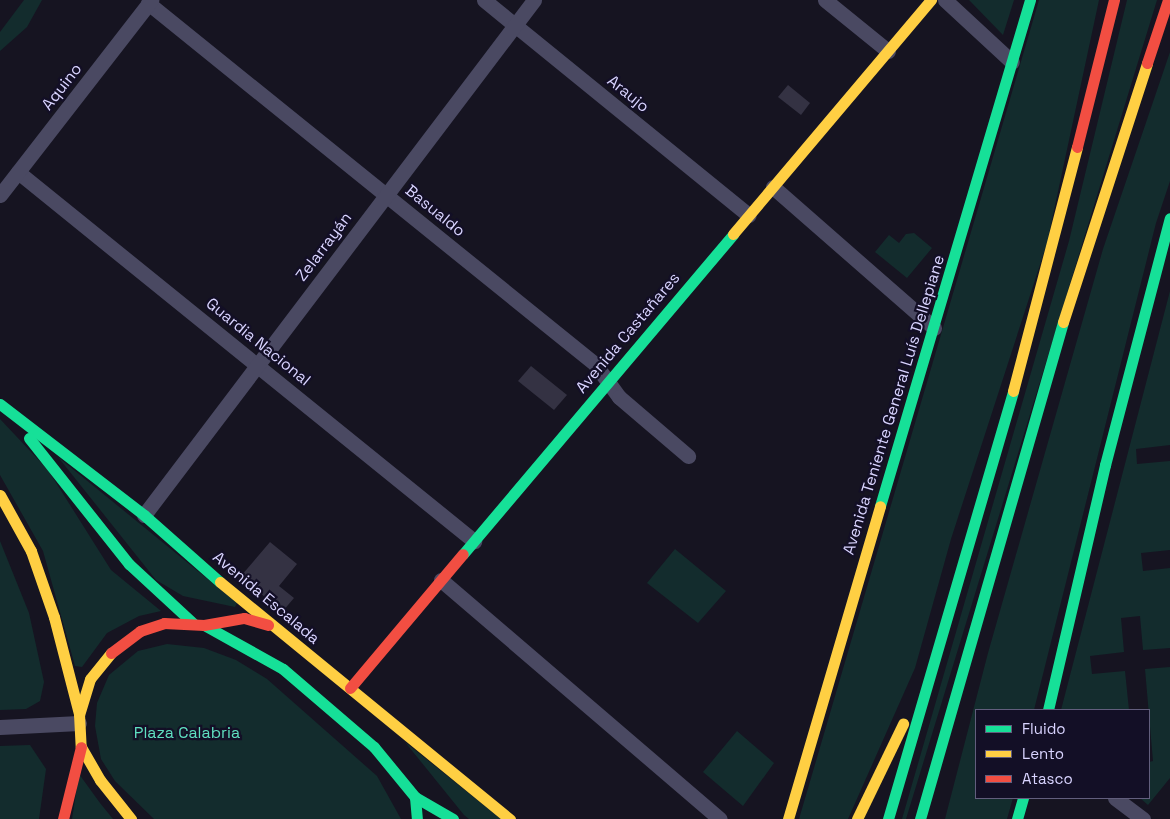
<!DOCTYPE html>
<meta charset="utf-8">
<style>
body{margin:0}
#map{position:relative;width:1170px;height:819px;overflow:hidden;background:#161421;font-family:"Space Grotesk",sans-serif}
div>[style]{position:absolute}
.green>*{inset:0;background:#132c2d}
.building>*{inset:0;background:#343243}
.street>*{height:15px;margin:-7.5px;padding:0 7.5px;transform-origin:7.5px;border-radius:7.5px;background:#4a4962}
.fast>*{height:11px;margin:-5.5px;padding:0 5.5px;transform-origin:5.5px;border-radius:5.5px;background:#16e098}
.slow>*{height:11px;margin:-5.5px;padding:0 5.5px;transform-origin:5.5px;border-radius:5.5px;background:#ffcf43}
.jam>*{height:11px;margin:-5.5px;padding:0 5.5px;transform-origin:5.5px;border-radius:5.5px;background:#f24e42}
span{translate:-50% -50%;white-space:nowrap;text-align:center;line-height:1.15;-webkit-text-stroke:4.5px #130f26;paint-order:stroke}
.street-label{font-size:16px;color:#d9d4ff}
.park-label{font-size:16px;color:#5fe0c0}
.legend{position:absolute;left:975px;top:709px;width:175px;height:90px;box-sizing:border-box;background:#130f26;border:1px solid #625e7d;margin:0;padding:6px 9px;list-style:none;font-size:15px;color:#d9d4ff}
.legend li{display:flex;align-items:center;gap:10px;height:25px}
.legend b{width:25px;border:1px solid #625e7d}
</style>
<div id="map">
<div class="green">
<i style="clip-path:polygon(24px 0,42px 0,27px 27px,0 51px,0 32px)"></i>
<i style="clip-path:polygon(969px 0,1014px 0,1003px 35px)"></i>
<i style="clip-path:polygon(1039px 0,1099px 0,1047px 243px,951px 539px,915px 668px,848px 819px,799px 819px)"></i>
<i style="clip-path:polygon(1127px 0,1157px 0,906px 819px,902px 819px,1069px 241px)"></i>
<i style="clip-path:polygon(1170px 52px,1170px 181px,1156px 223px,1034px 710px,976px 710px,976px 798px,1013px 798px,1007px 819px,945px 819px,988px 653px,1103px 249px)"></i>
<i style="clip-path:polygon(914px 233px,932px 248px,907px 278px,875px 252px,889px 235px,899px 243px,906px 234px)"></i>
<i style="clip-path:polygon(1170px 291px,1170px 445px,1136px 449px,1137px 464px,1170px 461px,1170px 550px,1141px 553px,1143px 571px,1170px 568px,1170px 648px,1143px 650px,1140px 616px,1121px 618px,1124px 652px,1090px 656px,1092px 674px,1125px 671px,1129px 710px,1061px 710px)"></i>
<i style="clip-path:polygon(0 419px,48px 470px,111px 570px,161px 611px,139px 616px,107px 633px,82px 667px,75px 666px,43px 551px,0 475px)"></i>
<i style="clip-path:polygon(58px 457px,237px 603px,235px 607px,183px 596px,156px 580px)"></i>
<i style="clip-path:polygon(0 541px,29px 613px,44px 682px,40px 701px,26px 709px,0 710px)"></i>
<i style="clip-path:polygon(675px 549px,726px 591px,698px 623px,647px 583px)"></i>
<i style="clip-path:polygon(167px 644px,204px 648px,236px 660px,267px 679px,377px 776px,401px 819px,154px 819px,115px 781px,101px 759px,95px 726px,97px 703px,109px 675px,138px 651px)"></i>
<i style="clip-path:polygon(1170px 667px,1170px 778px,1148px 805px,1140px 798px,1149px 798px,1149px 762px,1153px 761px,1145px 669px)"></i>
<i style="clip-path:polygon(737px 731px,774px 763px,743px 806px,703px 772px)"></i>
<i style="clip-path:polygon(405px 742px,501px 819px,469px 819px,464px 815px)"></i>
<i style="clip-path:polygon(30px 745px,46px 769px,39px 819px,0 819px,0 746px)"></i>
<i style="clip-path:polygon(79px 774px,100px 803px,113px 819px,72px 819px)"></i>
</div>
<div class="building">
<i style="clip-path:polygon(788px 85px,810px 103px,801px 115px,778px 97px)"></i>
<i style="clip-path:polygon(531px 366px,567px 395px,554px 410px,518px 381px)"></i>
<i style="clip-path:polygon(270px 542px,297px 564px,279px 586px,294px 598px,282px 612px,241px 576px)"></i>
</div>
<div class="street">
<i style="left:484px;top:0;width:341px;rotate:39.1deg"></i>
<i style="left:825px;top:0;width:81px;rotate:39deg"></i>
<i style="left:945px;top:0;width:91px;rotate:42.8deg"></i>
<i style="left:148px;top:3px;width:575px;rotate:38.92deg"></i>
<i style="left:595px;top:364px;width:41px;rotate:54deg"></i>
<i style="left:619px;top:397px;width:91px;rotate:40.5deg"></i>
<i style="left:18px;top:172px;width:587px;rotate:38.98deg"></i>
<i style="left:773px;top:187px;width:214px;rotate:41.2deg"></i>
<i style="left:0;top:195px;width:247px;rotate:-52.2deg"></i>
<i style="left:144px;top:515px;width:646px;rotate:-52.86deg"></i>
<i style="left:441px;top:580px;width:367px;rotate:40.6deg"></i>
<i style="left:0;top:727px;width:79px;rotate:-2.9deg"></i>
<i style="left:1115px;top:798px;width:35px;rotate:37deg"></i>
</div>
<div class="fast">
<i style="left:0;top:404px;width:182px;rotate:37.6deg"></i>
<i style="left:144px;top:515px;width:101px;rotate:41.4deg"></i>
<i style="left:29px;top:438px;width:161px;rotate:51.6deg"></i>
<i style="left:129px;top:564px;width:88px;rotate:42.7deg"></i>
<i style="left:880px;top:506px;width:528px;rotate:-73.49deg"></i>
<i style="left:463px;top:554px;width:419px;rotate:-49.8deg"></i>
<i style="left:204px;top:625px;width:90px;rotate:29.1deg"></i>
<i style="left:283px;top:669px;width:120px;rotate:40.6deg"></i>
<i style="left:374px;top:747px;width:65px;rotate:50.6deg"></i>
<i style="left:415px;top:797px;width:22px;rotate:85deg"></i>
<i style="left:1048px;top:710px;width:252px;rotate:-76.9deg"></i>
<i style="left:1105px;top:465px;width:255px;rotate:-75.3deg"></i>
<i style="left:415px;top:797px;width:44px;rotate:30.1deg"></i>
<i style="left:888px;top:819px;width:446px;rotate:-73.7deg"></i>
<i style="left:920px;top:819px;width:517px;rotate:-73.95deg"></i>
<i style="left:1017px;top:819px;width:22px;rotate:-74deg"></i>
</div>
<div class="slow">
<i style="left:733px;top:234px;width:307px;rotate:-49.8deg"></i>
<i style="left:1063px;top:322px;width:272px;rotate:-72deg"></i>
<i style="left:1013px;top:391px;width:252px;rotate:-75.3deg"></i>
<i style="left:0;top:495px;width:64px;rotate:61deg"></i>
<i style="left:31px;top:551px;width:70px;rotate:70.8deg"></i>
<i style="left:54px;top:617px;width:100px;rotate:75.5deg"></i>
<i style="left:220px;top:582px;width:375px;rotate:39.3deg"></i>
<i style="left:111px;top:653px;width:33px;rotate:129deg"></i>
<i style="left:90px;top:679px;width:37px;rotate:107deg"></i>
<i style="left:79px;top:714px;width:33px;rotate:87deg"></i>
<i style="left:81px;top:747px;width:38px;rotate:60deg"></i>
<i style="left:100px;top:780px;width:50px;rotate:51.5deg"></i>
<i style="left:788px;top:819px;width:326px;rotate:-73.6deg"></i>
<i style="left:857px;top:819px;width:106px;rotate:-64.2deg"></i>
</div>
<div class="jam">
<i style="left:1147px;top:63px;width:66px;rotate:-71.6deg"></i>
<i style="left:1077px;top:147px;width:152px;rotate:-75.9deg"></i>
<i style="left:111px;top:653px;width:36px;rotate:-37deg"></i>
<i style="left:140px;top:631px;width:25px;rotate:-18deg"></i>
<i style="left:164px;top:623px;width:40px;rotate:2.9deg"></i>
<i style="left:204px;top:625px;width:41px;rotate:-9.9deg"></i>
<i style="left:244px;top:618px;width:25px;rotate:16deg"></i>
<i style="left:350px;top:688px;width:175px;rotate:-49.9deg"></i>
<i style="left:63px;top:819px;width:74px;rotate:-76deg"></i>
</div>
<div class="street-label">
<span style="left:62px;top:87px;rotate:-52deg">Aquino</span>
<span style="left:628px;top:94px;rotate:39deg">Araujo</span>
<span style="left:435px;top:211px;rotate:39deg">Basualdo</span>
<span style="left:324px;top:247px;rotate:-53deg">Zelarrayán</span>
<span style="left:628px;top:333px;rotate:-50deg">Avenida Castañares</span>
<span style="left:258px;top:342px;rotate:39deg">Guardia Nacional</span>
<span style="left:894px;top:405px;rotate:-73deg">Avenida Teniente General Luís Dellepiane</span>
<span style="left:266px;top:598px;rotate:40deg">Avenida Escalada</span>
</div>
<div class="park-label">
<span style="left:187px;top:733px">Plaza Calabria</span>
</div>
<ul class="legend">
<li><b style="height:6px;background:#16e098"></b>Fluido</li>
<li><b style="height:6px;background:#ffcf43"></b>Lento</li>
<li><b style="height:6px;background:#f24e42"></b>Atasco</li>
</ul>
</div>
